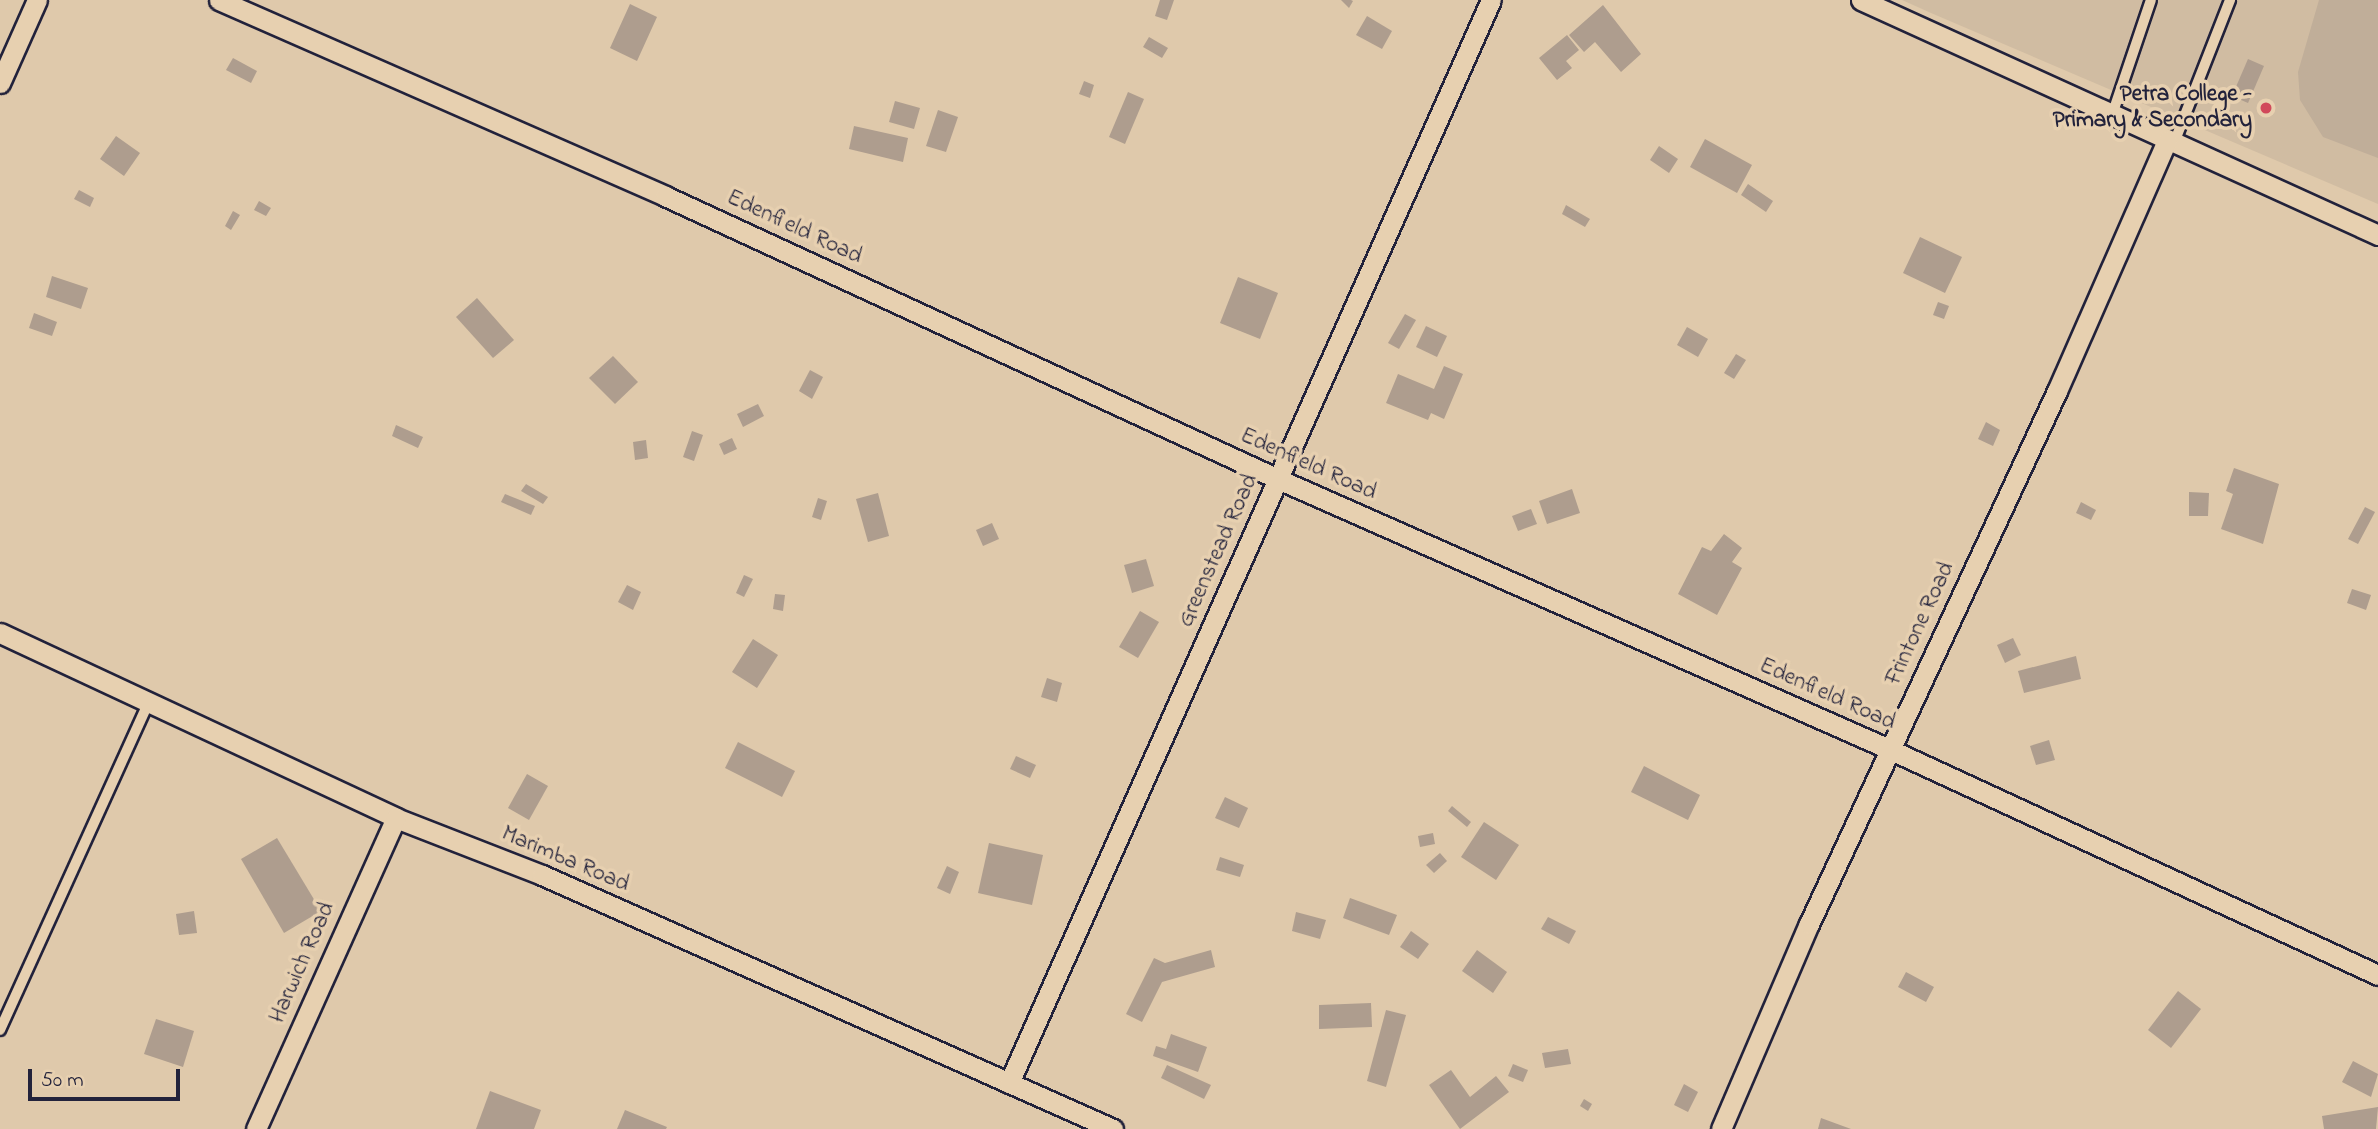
<!DOCTYPE html>
<style>
body{margin:0}
#map{position:relative;width:2378px;height:1129px;overflow:hidden;background:#dfc9ab;font-family:"Indie Flower",sans-serif}
div>[style]{position:absolute}
.built>*{inset:0;background:#d0bca2}
.green>*{inset:0;background:#c0ae99}
.building>*{inset:0;background:#ae9d8e}
.roads{filter:drop-shadow(2px 0 #22223b) drop-shadow(-2px 0 #22223b) drop-shadow(0 2px #22223b) drop-shadow(0 -2px #22223b)}
.service>*{height:10px;margin:-5px;padding:0 5px;transform-origin:5px;border-radius:5px;background:#e7d0b0}
.minor>*{height:19px;margin:-9.5px;padding:0 9.5px;transform-origin:9.5px;border-radius:9.5px;background:#e7d0b0}
.dots>*{width:19px;height:19px;translate:-50% -50%;box-sizing:border-box;border:4px solid #e7d0b0;border-radius:50%}
span{translate:-50% -50%;white-space:nowrap;text-align:center;line-height:1.15;-webkit-text-stroke:7px #e7d0b0;paint-order:stroke}
.poi-label{font-size:23px;color:#22223b;font-weight:700}
.right{translate:-100% -50%;text-align:right}
.street-label{font-size:23px;color:#22223b}
.scale{position:absolute;left:28px;top:1069px;width:152px;height:32px;box-sizing:border-box;border:4px solid #22223b;border-top:0;padding-left:9px;font-size:21px;line-height:24px;white-space:nowrap;color:#22223b;-webkit-text-stroke:5px #e7d0b0;paint-order:stroke}
</style>
<div id="map">
<div class="built">
<i style="clip-path:polygon(1902px 0,2378px 0,2378px 204px,1931px 13px)"></i>
</div>
<div class="green">
<i style="clip-path:polygon(2319px 0,2378px 0,2378px 158px,2323px 137px,2300px 100px,2298px 72px)"></i>
</div>
<div class="building">
<i style="clip-path:polygon(1160px 0,1174px 0,1167px 20px,1155px 16px)"></i>
<i style="clip-path:polygon(1341px 0,1351px 0,1353px 1px,1349px 8px)"></i>
<i style="clip-path:polygon(630px 4px,657px 17px,637px 61px,610px 48px)"></i>
<i style="clip-path:polygon(1603px 5px,1641px 54px,1621px 72px,1595px 42px,1584px 52px,1569px 35px)"></i>
<i style="clip-path:polygon(1367px 16px,1392px 31px,1382px 49px,1356px 35px)"></i>
<i style="clip-path:polygon(1567px 35px,1579px 50px,1566px 61px,1572px 68px,1557px 80px,1539px 58px)"></i>
<i style="clip-path:polygon(1149px 37px,1168px 48px,1162px 58px,1143px 47px)"></i>
<i style="clip-path:polygon(233px 58px,257px 71px,251px 83px,226px 70px)"></i>
<i style="clip-path:polygon(2248px 59px,2264px 66px,2248px 103px,2232px 96px)"></i>
<i style="clip-path:polygon(1084px 81px,1094px 85px,1090px 98px,1079px 94px)"></i>
<i style="clip-path:polygon(1128px 92px,1144px 99px,1125px 144px,1109px 137px)"></i>
<i style="clip-path:polygon(895px 101px,920px 108px,914px 129px,889px 122px)"></i>
<i style="clip-path:polygon(938px 110px,958px 117px,946px 152px,926px 146px)"></i>
<i style="clip-path:polygon(854px 126px,908px 138px,903px 162px,849px 149px)"></i>
<i style="clip-path:polygon(116px 136px,140px 153px,124px 176px,100px 159px)"></i>
<i style="clip-path:polygon(1705px 139px,1752px 165px,1737px 193px,1690px 167px)"></i>
<i style="clip-path:polygon(1659px 146px,1678px 159px,1669px 173px,1650px 160px)"></i>
<i style="clip-path:polygon(1748px 184px,1773px 201px,1766px 212px,1741px 195px)"></i>
<i style="clip-path:polygon(79px 190px,94px 198px,90px 207px,74px 199px)"></i>
<i style="clip-path:polygon(259px 201px,271px 208px,266px 216px,254px 210px)"></i>
<i style="clip-path:polygon(1566px 205px,1590px 219px,1585px 227px,1562px 214px)"></i>
<i style="clip-path:polygon(233px 211px,240px 215px,231px 230px,225px 226px)"></i>
<i style="clip-path:polygon(1920px 237px,1962px 257px,1945px 293px,1903px 273px)"></i>
<i style="clip-path:polygon(52px 276px,88px 288px,81px 309px,46px 297px)"></i>
<i style="clip-path:polygon(1238px 277px,1278px 293px,1260px 339px,1220px 323px)"></i>
<i style="clip-path:polygon(477px 298px,514px 340px,493px 358px,456px 317px)"></i>
<i style="clip-path:polygon(1938px 302px,1949px 306px,1944px 319px,1933px 315px)"></i>
<i style="clip-path:polygon(34px 313px,57px 322px,52px 336px,29px 328px)"></i>
<i style="clip-path:polygon(1405px 314px,1416px 320px,1399px 349px,1388px 343px)"></i>
<i style="clip-path:polygon(1426px 326px,1447px 336px,1437px 357px,1416px 347px)"></i>
<i style="clip-path:polygon(1687px 327px,1708px 339px,1698px 357px,1677px 345px)"></i>
<i style="clip-path:polygon(1736px 354px,1746px 360px,1734px 379px,1724px 373px)"></i>
<i style="clip-path:polygon(613px 356px,638px 382px,615px 404px,589px 378px)"></i>
<i style="clip-path:polygon(1444px 366px,1463px 374px,1444px 419px,1431px 413px,1428px 420px,1386px 403px,1398px 374px,1434px 389px)"></i>
<i style="clip-path:polygon(810px 370px,823px 377px,812px 399px,799px 391px)"></i>
<i style="clip-path:polygon(758px 404px,764px 416px,743px 427px,737px 414px)"></i>
<i style="clip-path:polygon(1986px 422px,2000px 430px,1993px 446px,1978px 439px)"></i>
<i style="clip-path:polygon(396px 425px,423px 437px,418px 448px,392px 436px)"></i>
<i style="clip-path:polygon(692px 431px,703px 435px,694px 461px,683px 457px)"></i>
<i style="clip-path:polygon(732px 438px,737px 449px,724px 455px,719px 444px)"></i>
<i style="clip-path:polygon(646px 440px,648px 458px,635px 460px,633px 442px)"></i>
<i style="clip-path:polygon(2234px 468px,2279px 484px,2263px 544px,2221px 529px,2233px 494px,2226px 491px)"></i>
<i style="clip-path:polygon(526px 484px,548px 497px,543px 504px,521px 491px)"></i>
<i style="clip-path:polygon(1572px 489px,1580px 513px,1547px 524px,1539px 501px)"></i>
<i style="clip-path:polygon(2189px 492px,2209px 493px,2208px 516px,2189px 516px)"></i>
<i style="clip-path:polygon(878px 493px,889px 536px,868px 542px,856px 499px)"></i>
<i style="clip-path:polygon(505px 494px,535px 506px,531px 515px,501px 502px)"></i>
<i style="clip-path:polygon(818px 498px,827px 501px,821px 520px,812px 517px)"></i>
<i style="clip-path:polygon(2081px 502px,2096px 510px,2091px 520px,2076px 513px)"></i>
<i style="clip-path:polygon(2365px 507px,2375px 512px,2358px 544px,2348px 539px)"></i>
<i style="clip-path:polygon(1531px 509px,1537px 524px,1518px 531px,1512px 516px)"></i>
<i style="clip-path:polygon(992px 523px,999px 539px,983px 546px,976px 530px)"></i>
<i style="clip-path:polygon(1724px 534px,1742px 548px,1732px 562px,1742px 568px,1717px 615px,1678px 594px,1702px 547px,1711px 551px)"></i>
<i style="clip-path:polygon(1146px 559px,1154px 586px,1132px 593px,1124px 565px)"></i>
<i style="clip-path:polygon(744px 575px,753px 579px,744px 597px,736px 593px)"></i>
<i style="clip-path:polygon(627px 585px,641px 592px,633px 610px,618px 602px)"></i>
<i style="clip-path:polygon(2352px 589px,2371px 595px,2366px 610px,2347px 603px)"></i>
<i style="clip-path:polygon(775px 594px,785px 595px,783px 611px,773px 609px)"></i>
<i style="clip-path:polygon(1140px 611px,1159px 622px,1138px 658px,1119px 647px)"></i>
<i style="clip-path:polygon(2013px 638px,2021px 655px,2005px 663px,1997px 645px)"></i>
<i style="clip-path:polygon(753px 639px,778px 655px,757px 688px,732px 672px)"></i>
<i style="clip-path:polygon(2076px 656px,2081px 679px,2024px 693px,2018px 671px)"></i>
<i style="clip-path:polygon(1047px 678px,1062px 683px,1057px 702px,1041px 697px)"></i>
<i style="clip-path:polygon(2049px 740px,2055px 760px,2036px 765px,2030px 746px)"></i>
<i style="clip-path:polygon(738px 742px,795px 771px,782px 797px,725px 768px)"></i>
<i style="clip-path:polygon(1016px 756px,1036px 765px,1030px 778px,1010px 769px)"></i>
<i style="clip-path:polygon(1644px 766px,1700px 795px,1688px 820px,1631px 792px)"></i>
<i style="clip-path:polygon(527px 774px,548px 786px,529px 820px,508px 808px)"></i>
<i style="clip-path:polygon(1225px 797px,1248px 808px,1239px 828px,1215px 818px)"></i>
<i style="clip-path:polygon(1452px 806px,1471px 822px,1467px 827px,1448px 811px)"></i>
<i style="clip-path:polygon(1484px 822px,1519px 845px,1496px 880px,1461px 857px)"></i>
<i style="clip-path:polygon(1433px 833px,1435px 844px,1420px 847px,1418px 836px)"></i>
<i style="clip-path:polygon(277px 838px,321px 911px,284px 933px,241px 859px)"></i>
<i style="clip-path:polygon(989px 843px,1043px 855px,1032px 905px,978px 893px)"></i>
<i style="clip-path:polygon(1440px 853px,1447px 861px,1434px 873px,1426px 865px)"></i>
<i style="clip-path:polygon(1220px 857px,1244px 865px,1240px 877px,1216px 870px)"></i>
<i style="clip-path:polygon(947px 866px,959px 872px,950px 894px,937px 888px)"></i>
<i style="clip-path:polygon(1350px 898px,1397px 915px,1389px 935px,1343px 918px)"></i>
<i style="clip-path:polygon(194px 911px,197px 933px,179px 935px,176px 914px)"></i>
<i style="clip-path:polygon(1296px 912px,1326px 920px,1320px 939px,1292px 931px)"></i>
<i style="clip-path:polygon(1548px 917px,1576px 931px,1569px 944px,1541px 929px)"></i>
<i style="clip-path:polygon(1411px 931px,1429px 944px,1418px 959px,1400px 947px)"></i>
<i style="clip-path:polygon(1211px 950px,1215px 967px,1162px 982px,1142px 1022px,1126px 1014px,1154px 958px,1165px 963px)"></i>
<i style="clip-path:polygon(1477px 950px,1507px 972px,1493px 993px,1462px 971px)"></i>
<i style="clip-path:polygon(1906px 972px,1934px 987px,1926px 1002px,1898px 987px)"></i>
<i style="clip-path:polygon(2178px 991px,2201px 1009px,2171px 1048px,2148px 1030px)"></i>
<i style="clip-path:polygon(1371px 1003px,1372px 1027px,1319px 1029px,1319px 1005px)"></i>
<i style="clip-path:polygon(1386px 1010px,1406px 1015px,1386px 1087px,1367px 1081px)"></i>
<i style="clip-path:polygon(156px 1019px,194px 1031px,183px 1067px,144px 1054px)"></i>
<i style="clip-path:polygon(1171px 1034px,1207px 1047px,1198px 1072px,1153px 1056px,1156px 1046px,1166px 1049px)"></i>
<i style="clip-path:polygon(1568px 1049px,1571px 1064px,1545px 1068px,1542px 1053px)"></i>
<i style="clip-path:polygon(2353px 1061px,2378px 1074px,2371px 1097px,2342px 1082px)"></i>
<i style="clip-path:polygon(1513px 1064px,1528px 1070px,1523px 1082px,1508px 1076px)"></i>
<i style="clip-path:polygon(1167px 1065px,1211px 1085px,1204px 1099px,1161px 1078px)"></i>
<i style="clip-path:polygon(1451px 1070px,1470px 1097px,1496px 1076px,1509px 1092px,1460px 1129px,1429px 1085px)"></i>
<i style="clip-path:polygon(1684px 1084px,1698px 1092px,1688px 1112px,1674px 1105px)"></i>
<i style="clip-path:polygon(490px 1091px,541px 1110px,534px 1129px,476px 1129px)"></i>
<i style="clip-path:polygon(1584px 1099px,1592px 1104px,1588px 1111px,1580px 1106px)"></i>
<i style="clip-path:polygon(2378px 1107px,2376px 1129px,2324px 1129px,2322px 1116px)"></i>
<i style="clip-path:polygon(625px 1110px,667px 1127px,666px 1129px,617px 1129px)"></i>
<i style="clip-path:polygon(1821px 1118px,1851px 1129px,1818px 1129px)"></i>
</div>
<div class="roads">
<div class="service">
<i style="left:2112px;top:115px;width:121px;rotate:-71.3deg"></i>
<i style="left:2174px;top:143px;width:154px;rotate:-68.6deg"></i>
<i style="left:0;top:1030px;width:361px;rotate:-65.6deg"></i>
</div>
<div class="minor">
<i style="left:219px;top:0;width:487px;rotate:23.7deg"></i>
<i style="left:665px;top:196px;width:675px;rotate:24.78deg"></i>
<i style="left:1278px;top:479px;width:668px;rotate:23.84deg"></i>
<i style="left:1889px;top:749px;width:539px;rotate:24.8deg"></i>
<i style="left:1861px;top:0;width:568px;rotate:24.44deg"></i>
<i style="left:0;top:83px;width:91px;rotate:-66deg"></i>
<i style="left:0;top:633px;width:437px;rotate:25deg"></i>
<i style="left:396px;top:818px;width:157px;rotate:21.3deg"></i>
<i style="left:542px;top:875px;width:625px;rotate:23.98deg"></i>
<i style="left:1009px;top:1083px;width:1185px;rotate:-66.01deg"></i>
<i style="left:256px;top:1129px;width:341px;rotate:-65.8deg"></i>
<i style="left:1721px;top:1129px;width:223px;rotate:-66.8deg"></i>
<i style="left:1809px;top:924px;width:588px;rotate:-65.05deg"></i>
<i style="left:2057px;top:391px;width:274px;rotate:-66.3deg"></i>
</div>
</div>
<div class="dots">
<i style="left:2266px;top:108px;background:#d1495b"></i>
</div>
<div class="poi-label">
<span class="right" style="left:2252px;top:108px">Petra College -<br>Primary &amp; Secondary</span>
</div>
<div class="street-label">
<span style="left:794px;top:228px;rotate:25deg">Edenfield Road</span>
<span style="left:1308px;top:465px;rotate:24deg">Edenfield Road</span>
<span style="left:1219px;top:551px;rotate:-66deg">Greenstead Road</span>
<span style="left:1921px;top:624px;rotate:-65deg">Frintone Road</span>
<span style="left:1827px;top:695px;rotate:24deg">Edenfield Road</span>
<span style="left:565px;top:860px;rotate:23deg">Marimba Road</span>
<span style="left:303px;top:963px;rotate:-66deg">Harwich Road</span>
</div>
<div class="scale">50 m</div>
</div>
